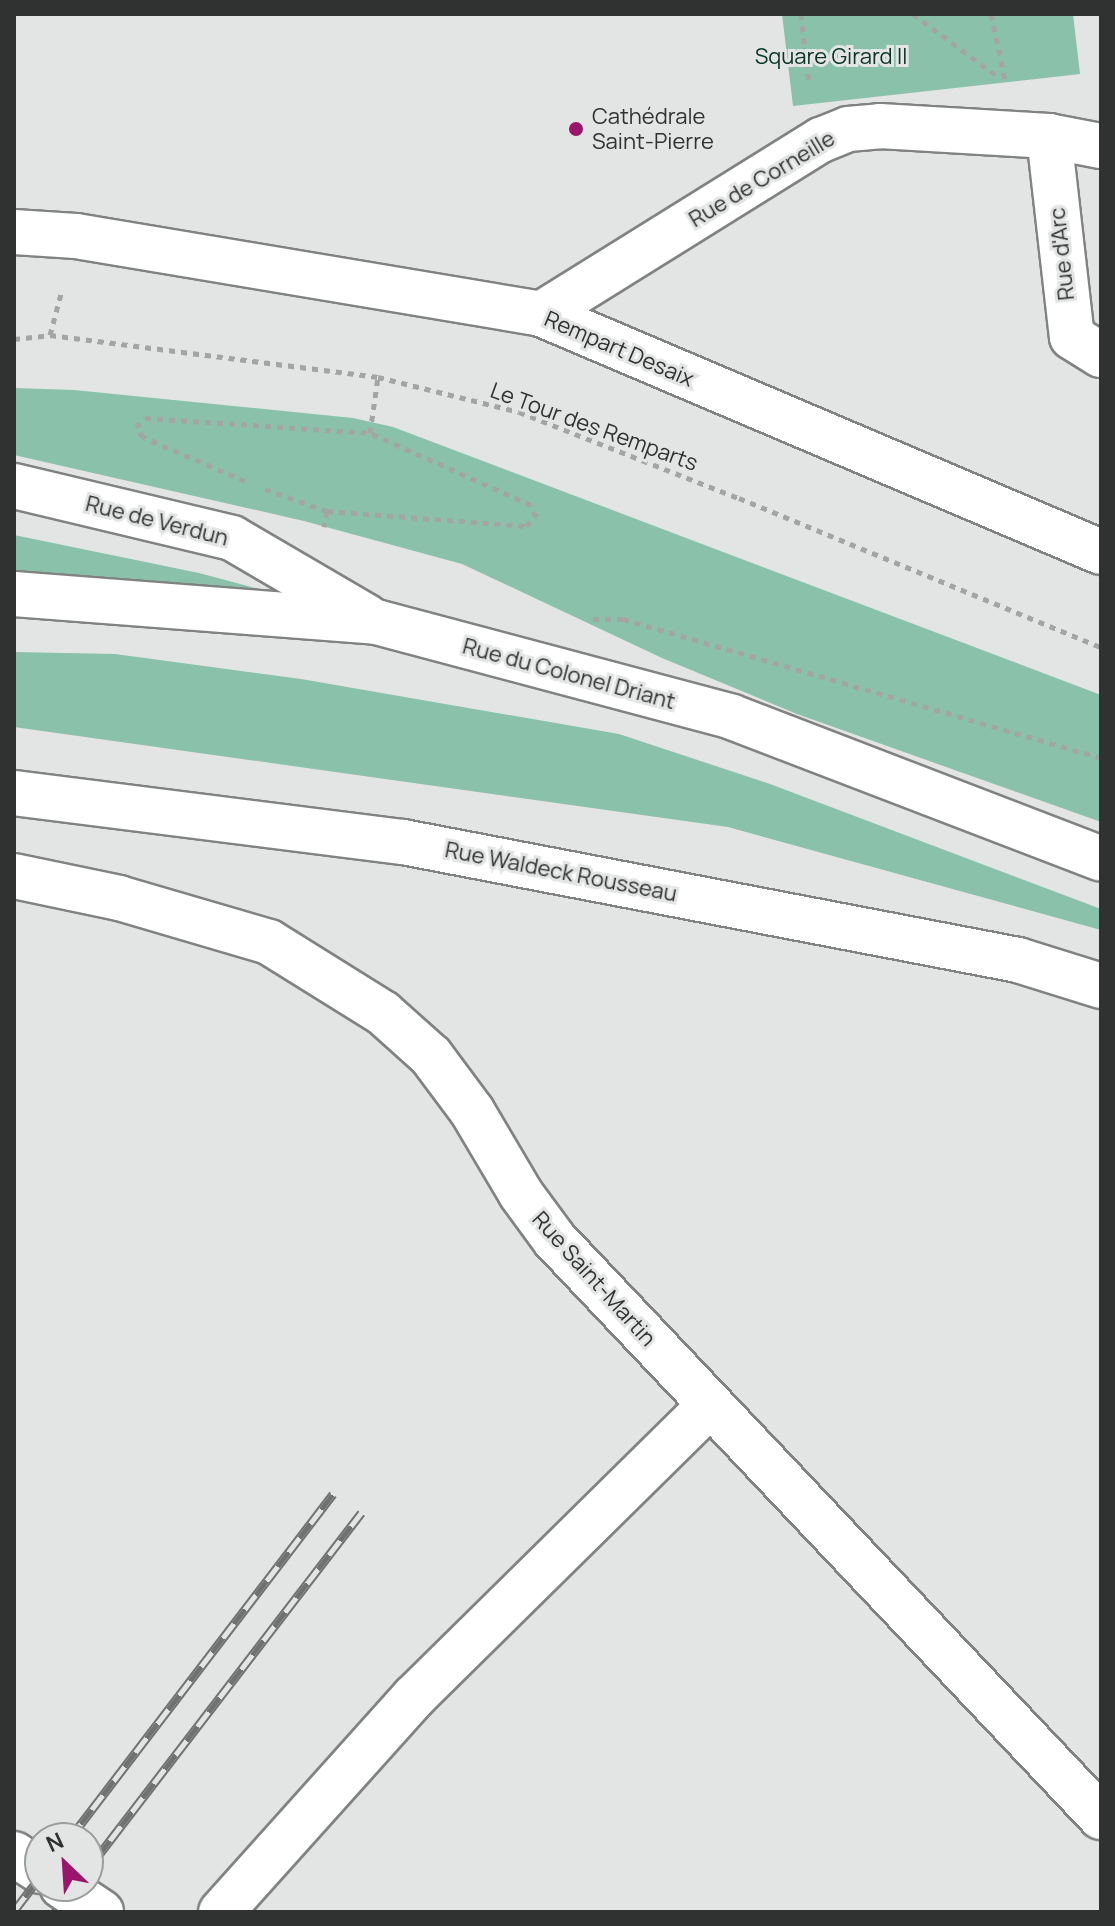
<!DOCTYPE html>
<meta charset="utf-8">
<style>
body{margin:0}
#map{position:relative;width:1115px;height:1926px;overflow:hidden;background:#e2e5e4;font-family:Manrope,sans-serif}
div>[style]{position:absolute}
.green>*{inset:0;background:#8ac1aa}
.path>*{height:5px;margin-top:-2.5px;transform-origin:0;background:repeating-linear-gradient(90deg,#a3a5a4 0 6px,transparent 0 12px)}
.roads{filter:drop-shadow(2px 0 #808382) drop-shadow(-2px 0 #808382) drop-shadow(0 2px #808382) drop-shadow(0 -2px #808382)}
.street>*{height:44px;margin:-22px;padding:0 22px;transform-origin:22px;border-radius:22px;background:#fff}
.secondary>*{height:44px;margin:-22px;padding:0 22px;transform-origin:22px;border-radius:22px;background:#fff}
.rail>*{height:9px;margin-top:-4.5px;transform-origin:0;background:repeating-linear-gradient(90deg,#e2e5e4 0 18px,#707271 0 36px);box-sizing:border-box;border-block:2px solid #707271}
.bridges{filter:drop-shadow(2px 0 #808382) drop-shadow(-2px 0 #808382) drop-shadow(0 2px #808382) drop-shadow(0 -2px #808382)}
.secondary-bridge>*{height:44px;margin:-22px;padding:0 22px;transform-origin:22px;border-radius:22px;background:#fff}
.dots>*{width:22px;height:22px;translate:-50% -50%;box-sizing:border-box;border:4px solid #e2e5e4;border-radius:50%}
span{translate:-50% -50%;white-space:nowrap;text-align:center;line-height:1.15;-webkit-text-stroke:6px #e2e5e4;paint-order:stroke}
.park-label{font-size:22px;color:#0b3426}
.poi-label{font-size:22px;color:#303231}
.left{translate:0 -50%;text-align:left}
.street-label{font-size:22px;color:#303231}
.frame{position:absolute;inset:0;border:16px solid #303231;pointer-events:none}
.north{position:absolute;left:24px;top:1822px;width:80px;height:80px;box-sizing:border-box;background:#e2e5e4;border:2px solid #9b9d9c;border-radius:50%;rotate:335deg;font-size:22px;font-weight:700;line-height:32px;text-align:center;color:#303231}
.north::after{content:'';display:block;margin:auto;width:28px;height:36px;background:#99166c;clip-path:polygon(50% 0,100% 100%,50% 72%,0 100%)}
</style>
<div id="map">
<div class="green">
<i style="clip-path:polygon(782px 14px,1073px 14px,1080px 74px,793px 106px)"></i>
<i style="clip-path:polygon(14px 388px,74px 390px,353px 418px,393px 427px,1101px 695px,1101px 822px,797px 714px,662px 658px,462px 564px,304px 521px,14px 455px)"></i>
<i style="clip-path:polygon(14px 535px,199px 573px,288px 597px,192px 584px,14px 576px)"></i>
<i style="clip-path:polygon(14px 652px,115px 654px,301px 679px,619px 734px,770px 784px,1101px 909px,1101px 930px,728px 827px,14px 727px)"></i>
</div>
<div class="path">
<i style="left:801px;top:14px;width:71px;rotate:83.6deg"></i>
<i style="left:913px;top:14px;width:106px;rotate:36.5deg"></i>
<i style="left:991px;top:14px;width:67px;rotate:78deg"></i>
<i style="left:50px;top:335px;width:331px;rotate:7.3deg"></i>
<i style="left:378px;top:377px;width:145px;rotate:13.9deg"></i>
<i style="left:519px;top:412px;width:236px;rotate:21.4deg"></i>
<i style="left:739px;top:498px;width:391px;rotate:22.4deg"></i>
<i style="left:14px;top:339px;width:36px;rotate:-6deg"></i>
<i style="left:50px;top:335px;width:47px;rotate:-75.1deg"></i>
<i style="left:245px;top:481px;width:111px;rotate:-156.7deg"></i>
<i style="left:143px;top:437px;width:12px;rotate:-125deg"></i>
<i style="left:136px;top:427px;width:13px;rotate:-45deg"></i>
<i style="left:145px;top:418px;width:225px;rotate:3.8deg"></i>
<i style="left:370px;top:433px;width:57px;rotate:-81.9deg"></i>
<i style="left:265px;top:489px;width:66px;rotate:19.5deg"></i>
<i style="left:327px;top:511px;width:16px;rotate:101deg"></i>
<i style="left:327px;top:511px;width:200px;rotate:4.3deg"></i>
<i style="left:526px;top:526px;width:13px;rotate:-42deg"></i>
<i style="left:536px;top:517px;width:13px;rotate:-113deg"></i>
<i style="left:531px;top:505px;width:176px;rotate:-155.9deg"></i>
<i style="left:593px;top:619px;width:30px"></i>
<i style="left:623px;top:619px;width:498px;rotate:16.2deg"></i>
</div>
<div class="roads">
<div class="street">
<i style="left:1049px;top:136px;width:202px;rotate:83.5deg"></i>
<i style="left:1072px;top:337px;width:34px;rotate:32deg"></i>
<i style="left:541px;top:314px;width:330px;rotate:-31.9deg"></i>
<i style="left:821px;top:140px;width:29px;rotate:-22deg"></i>
<i style="left:848px;top:129px;width:32px;rotate:-5deg"></i>
<i style="left:880px;top:126px;width:169px;rotate:3.4deg"></i>
<i style="left:1049px;top:136px;width:53px;rotate:10.9deg"></i>
<i style="left:14px;top:486px;width:224px;rotate:13.4deg"></i>
<i style="left:232px;top:538px;width:156px;rotate:30.3deg"></i>
<i style="left:14px;top:594px;width:363px;rotate:4.4deg"></i>
<i style="left:376px;top:622px;width:368px;rotate:14.9deg"></i>
<i style="left:732px;top:717px;width:395px;rotate:21deg"></i>
<i style="left:14px;top:793px;width:392px;rotate:7.2deg"></i>
<i style="left:403px;top:842px;width:626px;rotate:10.86deg"></i>
<i style="left:1018px;top:960px;width:87px;rotate:17.4deg"></i>
<i style="left:14px;top:876px;width:107px;rotate:11.8deg"></i>
<i style="left:119px;top:898px;width:156px;rotate:16.3deg"></i>
<i style="left:269px;top:942px;width:134px;rotate:31.9deg"></i>
<i style="left:383px;top:1013px;width:64px;rotate:41.9deg"></i>
<i style="left:431px;top:1056px;width:69px;rotate:53.3deg"></i>
<i style="left:472px;top:1111px;width:96px;rotate:59.4deg"></i>
<i style="left:521px;top:1194px;width:56px;rotate:53.7deg"></i>
<i style="left:554px;top:1239px;width:796px;rotate:46.58deg"></i>
<i style="left:221px;top:1912px;width:289px;rotate:-48.1deg"></i>
<i style="left:414px;top:1697px;width:416px;rotate:-44.6deg"></i>
</div>
<div class="secondary">
<i style="left:14px;top:232px;width:62px;rotate:3.7deg"></i>
<i style="left:76px;top:236px;width:471px;rotate:9.5deg"></i>
<i style="left:541px;top:314px;width:608px;rotate:23.03deg"></i>
<i style="left:14px;top:1854px;width:31px;rotate:33deg"></i>
</div>
</div>
<div class="rail">
<i style="left:70px;top:1838px;width:433px;rotate:-52.6deg"></i>
<i style="left:88px;top:1869px;width:449px;rotate:-52.5deg"></i>
<i style="left:14px;top:1911px;width:43px;rotate:-52.6deg"></i>
<i style="left:55px;top:1912px;width:33px;rotate:-52deg"></i>
</div>
<div class="bridges">
<div class="secondary-bridge">
<i style="left:62px;top:1886px;width:47px;rotate:33.7deg"></i>
</div>
</div>
<div class="dots">
<i style="left:576px;top:129px;background:#99166c"></i>
</div>
<div class="park-label">
<span style="left:831px;top:57px">Square Girard II</span>
</div>
<div class="poi-label">
<span class="left" style="left:592px;top:129px">Cathédrale<br>Saint-Pierre</span>
</div>
<div class="street-label">
<span style="left:762px;top:179px;rotate:-31deg">Rue de Corneille</span>
<span style="left:1062px;top:254px;rotate:-96deg">Rue d'Arc</span>
<span style="left:619px;top:349px;rotate:23deg">Rempart Desaix</span>
<span style="left:594px;top:427px;rotate:20deg">Le Tour des Remparts</span>
<span style="left:157px;top:521px;rotate:14deg">Rue de Verdun</span>
<span style="left:569px;top:674px;rotate:15deg">Rue du Colonel Driant</span>
<span style="left:561px;top:872px;rotate:11deg">Rue Waldeck Rousseau</span>
<span style="left:594px;top:1279px;rotate:48deg">Rue Saint-Martin</span>
</div>
<div class="frame"></div>
<div class="north">N</div>
</div>
